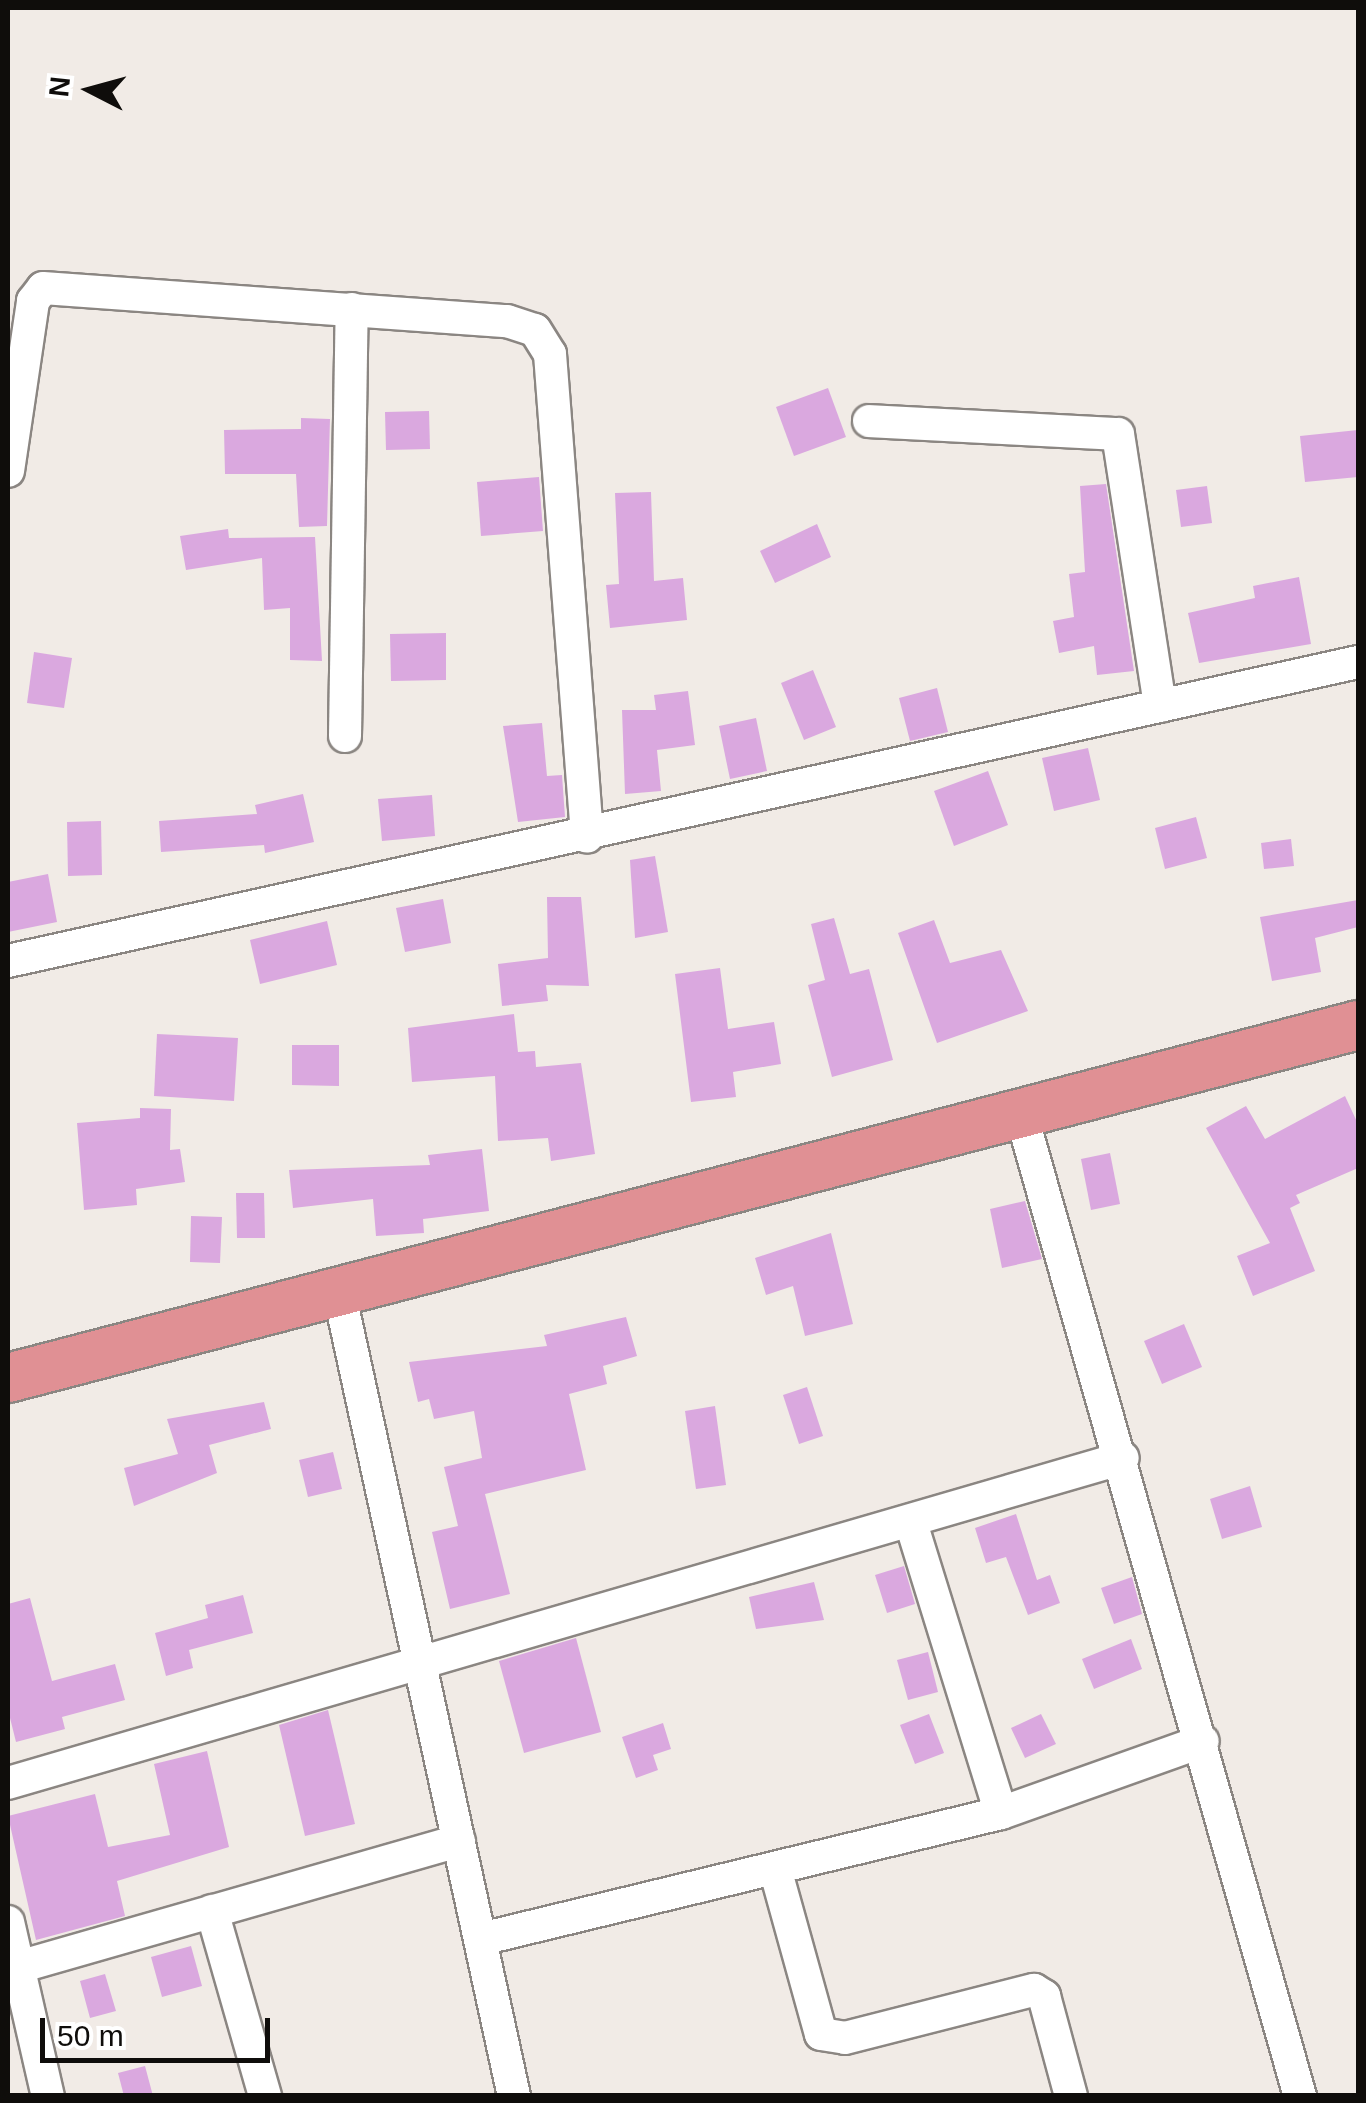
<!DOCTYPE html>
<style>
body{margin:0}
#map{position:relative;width:1366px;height:2103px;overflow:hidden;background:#f1ebe6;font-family:Arial,sans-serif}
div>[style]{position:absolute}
.building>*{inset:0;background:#daa8df}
.roads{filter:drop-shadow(2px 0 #8b8682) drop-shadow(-2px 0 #8b8682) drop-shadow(0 2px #8b8682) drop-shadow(0 -2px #8b8682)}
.minor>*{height:32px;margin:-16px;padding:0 16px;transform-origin:16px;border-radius:16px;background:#fff}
.highway>*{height:48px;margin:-24px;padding:0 24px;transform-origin:24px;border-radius:24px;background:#e09094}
span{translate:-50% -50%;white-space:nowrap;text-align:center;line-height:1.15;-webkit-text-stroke:9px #fff;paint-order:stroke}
.frame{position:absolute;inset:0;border:10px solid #0f0d0b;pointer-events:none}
.north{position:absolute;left:40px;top:40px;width:100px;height:100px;-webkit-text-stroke:8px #fff;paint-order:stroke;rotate:276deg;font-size:28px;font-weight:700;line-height:40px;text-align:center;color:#0f0d0b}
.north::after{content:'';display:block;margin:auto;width:35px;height:45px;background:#0f0d0b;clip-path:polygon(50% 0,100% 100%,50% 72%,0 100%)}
.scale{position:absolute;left:40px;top:2018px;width:230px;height:45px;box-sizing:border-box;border:5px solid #0f0d0b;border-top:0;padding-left:12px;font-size:30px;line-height:35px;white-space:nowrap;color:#0f0d0b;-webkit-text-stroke:8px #fff;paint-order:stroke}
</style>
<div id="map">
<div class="building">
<i style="clip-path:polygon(828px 388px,846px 437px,794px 456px,776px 407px)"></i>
<i style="clip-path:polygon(429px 411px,430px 449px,386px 450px,385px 412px)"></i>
<i style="clip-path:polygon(301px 418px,330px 419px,327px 526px,299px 527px,296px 474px,225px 474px,224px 430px,301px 429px)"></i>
<i style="clip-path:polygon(1358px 430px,1358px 477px,1305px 482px,1300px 436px)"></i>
<i style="clip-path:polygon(539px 477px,543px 531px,481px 536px,477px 482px)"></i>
<i style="clip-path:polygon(1106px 484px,1134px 671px,1097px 675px,1094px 646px,1059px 653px,1053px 621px,1074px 617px,1069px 574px,1085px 572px,1080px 486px)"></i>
<i style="clip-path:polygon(1207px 486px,1212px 523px,1181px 527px,1176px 490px)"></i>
<i style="clip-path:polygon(651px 492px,654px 581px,683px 578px,687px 620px,610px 628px,606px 585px,619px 584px,615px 493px)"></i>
<i style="clip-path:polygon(817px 524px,831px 557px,775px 583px,760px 551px)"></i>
<i style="clip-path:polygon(228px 529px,229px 538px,315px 537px,322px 661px,290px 660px,290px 608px,264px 610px,262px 558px,186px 570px,180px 536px)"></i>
<i style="clip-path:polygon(1299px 577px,1311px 644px,1199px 663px,1188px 613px,1255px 598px,1253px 586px)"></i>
<i style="clip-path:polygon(446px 633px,446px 680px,391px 681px,390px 634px)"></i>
<i style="clip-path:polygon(34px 652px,72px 658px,64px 708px,27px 703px)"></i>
<i style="clip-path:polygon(813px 670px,836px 727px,804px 740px,781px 683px)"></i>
<i style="clip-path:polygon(937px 688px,948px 732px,910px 741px,899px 698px)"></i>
<i style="clip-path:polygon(688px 691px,695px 745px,657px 750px,661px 791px,625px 794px,622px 710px,656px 710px,654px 695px)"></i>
<i style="clip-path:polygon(756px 718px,767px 771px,730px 779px,719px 726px)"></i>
<i style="clip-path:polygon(542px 723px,547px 776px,562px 775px,565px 817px,518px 822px,503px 726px)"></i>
<i style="clip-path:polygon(1088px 748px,1100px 800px,1054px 811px,1042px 758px)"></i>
<i style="clip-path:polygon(988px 771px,1008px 825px,954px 846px,934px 791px)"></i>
<i style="clip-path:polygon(303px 794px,314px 842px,265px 853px,264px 845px,161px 852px,159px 821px,257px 814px,255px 805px)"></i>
<i style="clip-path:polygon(432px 795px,435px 836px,382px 841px,378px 799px)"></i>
<i style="clip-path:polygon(1196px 817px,1207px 858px,1165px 869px,1155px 828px)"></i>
<i style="clip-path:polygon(101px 821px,102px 875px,68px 876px,67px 822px)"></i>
<i style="clip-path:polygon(1291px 839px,1294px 866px,1264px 869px,1261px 843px)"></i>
<i style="clip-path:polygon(655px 856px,668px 932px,635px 938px,630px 860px)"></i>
<i style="clip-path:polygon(48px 874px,57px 922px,8px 932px,8px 882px)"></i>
<i style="clip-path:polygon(547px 897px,581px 897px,589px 986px,546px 985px,548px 1001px,502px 1006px,498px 964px,548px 958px)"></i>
<i style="clip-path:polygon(443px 899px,451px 943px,405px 952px,396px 908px)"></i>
<i style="clip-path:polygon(1358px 900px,1358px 927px,1315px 938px,1321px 972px,1272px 981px,1260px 917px)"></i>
<i style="clip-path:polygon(834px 918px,850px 974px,869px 969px,893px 1060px,832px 1077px,808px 985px,825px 980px,811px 924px)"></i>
<i style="clip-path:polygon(934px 920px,950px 963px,1001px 950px,1028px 1011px,937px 1043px,898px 933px)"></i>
<i style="clip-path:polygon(327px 921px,337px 965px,260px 984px,250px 940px)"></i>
<i style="clip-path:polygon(720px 968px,728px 1029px,774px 1022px,781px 1064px,733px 1072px,736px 1097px,691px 1102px,675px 974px)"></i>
<i style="clip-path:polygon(514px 1014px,518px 1052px,535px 1051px,536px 1067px,581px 1063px,595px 1154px,551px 1161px,548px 1138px,498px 1141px,495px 1076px,412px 1082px,408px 1028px)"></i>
<i style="clip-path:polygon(157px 1034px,238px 1038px,234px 1101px,154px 1096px)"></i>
<i style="clip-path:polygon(292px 1045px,339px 1045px,339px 1086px,292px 1085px)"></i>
<i style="clip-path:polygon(1345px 1096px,1358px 1124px,1358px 1168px,1296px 1195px,1300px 1203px,1290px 1208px,1315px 1271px,1253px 1296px,1237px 1256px,1270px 1243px,1206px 1128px,1246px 1106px,1265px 1139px)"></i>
<i style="clip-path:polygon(140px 1108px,171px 1109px,170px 1150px,180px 1149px,185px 1182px,136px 1189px,137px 1205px,84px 1210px,77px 1123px,140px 1118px)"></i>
<i style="clip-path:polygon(482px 1149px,489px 1211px,423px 1219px,424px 1233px,376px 1236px,373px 1199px,293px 1208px,289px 1170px,430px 1165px,428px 1155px)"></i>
<i style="clip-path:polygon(1110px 1153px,1120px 1204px,1091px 1210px,1081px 1159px)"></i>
<i style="clip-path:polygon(236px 1193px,264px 1193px,265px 1238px,237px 1238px)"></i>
<i style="clip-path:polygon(1025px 1201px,1042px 1259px,1002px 1268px,990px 1209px)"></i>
<i style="clip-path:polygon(191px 1216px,222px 1217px,220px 1263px,190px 1262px)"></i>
<i style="clip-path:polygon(831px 1233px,853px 1324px,805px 1336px,793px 1286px,766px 1295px,755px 1258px)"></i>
<i style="clip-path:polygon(626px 1317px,637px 1356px,603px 1366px,607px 1384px,569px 1394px,586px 1470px,485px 1494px,510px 1594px,450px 1609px,432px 1532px,458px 1526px,444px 1467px,482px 1458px,474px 1411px,434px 1419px,429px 1399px,418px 1402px,409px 1362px,547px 1346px,544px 1335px)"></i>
<i style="clip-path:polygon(1184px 1324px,1202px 1367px,1162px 1384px,1144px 1341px)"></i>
<i style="clip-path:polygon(807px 1387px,823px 1436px,799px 1444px,783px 1395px)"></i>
<i style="clip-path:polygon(264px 1402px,271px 1429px,209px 1445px,217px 1473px,134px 1506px,124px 1468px,178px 1454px,167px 1419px)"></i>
<i style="clip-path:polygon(715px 1406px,726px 1485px,696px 1489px,685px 1411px)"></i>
<i style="clip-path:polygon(333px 1452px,342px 1489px,308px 1497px,299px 1460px)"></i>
<i style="clip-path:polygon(1250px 1486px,1262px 1527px,1222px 1539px,1210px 1499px)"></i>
<i style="clip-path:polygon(1016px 1514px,1037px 1580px,1050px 1575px,1060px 1603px,1028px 1615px,1006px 1557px,986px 1563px,975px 1528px)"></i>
<i style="clip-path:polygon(904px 1566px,915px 1604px,887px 1613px,875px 1575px)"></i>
<i style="clip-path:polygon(1132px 1577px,1142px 1614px,1114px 1624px,1101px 1588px)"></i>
<i style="clip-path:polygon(814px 1582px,824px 1620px,756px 1629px,749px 1597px)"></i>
<i style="clip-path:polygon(243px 1595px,253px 1633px,189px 1650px,193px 1668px,166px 1676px,155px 1633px,208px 1618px,205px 1605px)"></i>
<i style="clip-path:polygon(30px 1598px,52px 1681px,115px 1664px,125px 1700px,62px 1717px,65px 1729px,16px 1742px,8px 1710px,8px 1604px)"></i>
<i style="clip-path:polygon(576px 1638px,601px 1732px,524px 1753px,499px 1661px)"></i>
<i style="clip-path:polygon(1131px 1639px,1142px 1669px,1094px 1689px,1082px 1659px)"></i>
<i style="clip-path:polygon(928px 1652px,938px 1692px,908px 1700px,897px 1660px)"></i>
<i style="clip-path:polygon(328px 1710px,355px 1824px,305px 1836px,279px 1725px)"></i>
<i style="clip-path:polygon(929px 1714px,944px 1753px,915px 1764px,900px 1725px)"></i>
<i style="clip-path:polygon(1041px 1714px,1056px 1744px,1025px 1758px,1011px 1728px)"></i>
<i style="clip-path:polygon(663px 1723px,671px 1749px,653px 1755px,658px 1770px,636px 1778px,622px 1737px)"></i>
<i style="clip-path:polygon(207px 1751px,229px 1847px,117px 1881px,125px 1916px,36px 1940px,8px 1816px,95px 1794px,108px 1847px,170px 1835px,154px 1764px)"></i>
<i style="clip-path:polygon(191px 1946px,202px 1986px,162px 1997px,151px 1957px)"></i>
<i style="clip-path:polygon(105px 1974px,116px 2011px,90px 2018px,80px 1981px)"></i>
<i style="clip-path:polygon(145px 2066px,153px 2096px,124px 2096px,118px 2073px)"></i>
</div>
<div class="roads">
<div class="minor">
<i style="left:869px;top:421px;width:249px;rotate:3deg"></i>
<i style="left:1118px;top:434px;width:275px;rotate:81.2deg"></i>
<i style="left:8px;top:471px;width:172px;rotate:-81.6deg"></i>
<i style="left:33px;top:301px;width:16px;rotate:-52deg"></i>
<i style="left:43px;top:288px;width:465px;rotate:4.1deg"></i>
<i style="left:507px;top:321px;width:29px;rotate:18deg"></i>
<i style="left:535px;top:330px;width:28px;rotate:58deg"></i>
<i style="left:550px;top:354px;width:484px;rotate:85.6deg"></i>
<i style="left:345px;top:736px;width:427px;rotate:-89.1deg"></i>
<i style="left:8px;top:961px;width:1383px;rotate:-12.49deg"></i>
<i style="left:1022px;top:1117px;width:1018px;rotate:74.15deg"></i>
<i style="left:339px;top:1292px;width:823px;rotate:77.72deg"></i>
<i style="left:912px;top:1526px;width:300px;rotate:72.8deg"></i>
<i style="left:8px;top:1783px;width:1161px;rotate:-16.25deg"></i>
<i style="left:776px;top:1872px;width:168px;rotate:74.5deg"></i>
<i style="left:821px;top:2034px;width:24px;rotate:9deg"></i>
<i style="left:845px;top:2038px;width:195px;rotate:-14.3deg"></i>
<i style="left:1034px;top:1990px;width:12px;rotate:31deg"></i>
<i style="left:1044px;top:1996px;width:104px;rotate:74.9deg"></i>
<i style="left:212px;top:1911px;width:192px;rotate:74deg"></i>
<i style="left:8px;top:1922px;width:179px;rotate:77.1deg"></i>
<i style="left:481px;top:1939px;width:535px;rotate:-13.62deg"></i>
<i style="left:1001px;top:1813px;width:214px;rotate:-19.6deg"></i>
<i style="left:8px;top:1970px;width:469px;rotate:-16deg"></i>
</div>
<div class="highway">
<i style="left:8px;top:1378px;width:1395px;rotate:-14.65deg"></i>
</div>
</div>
<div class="frame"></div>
<div class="north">N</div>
<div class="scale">50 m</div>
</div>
